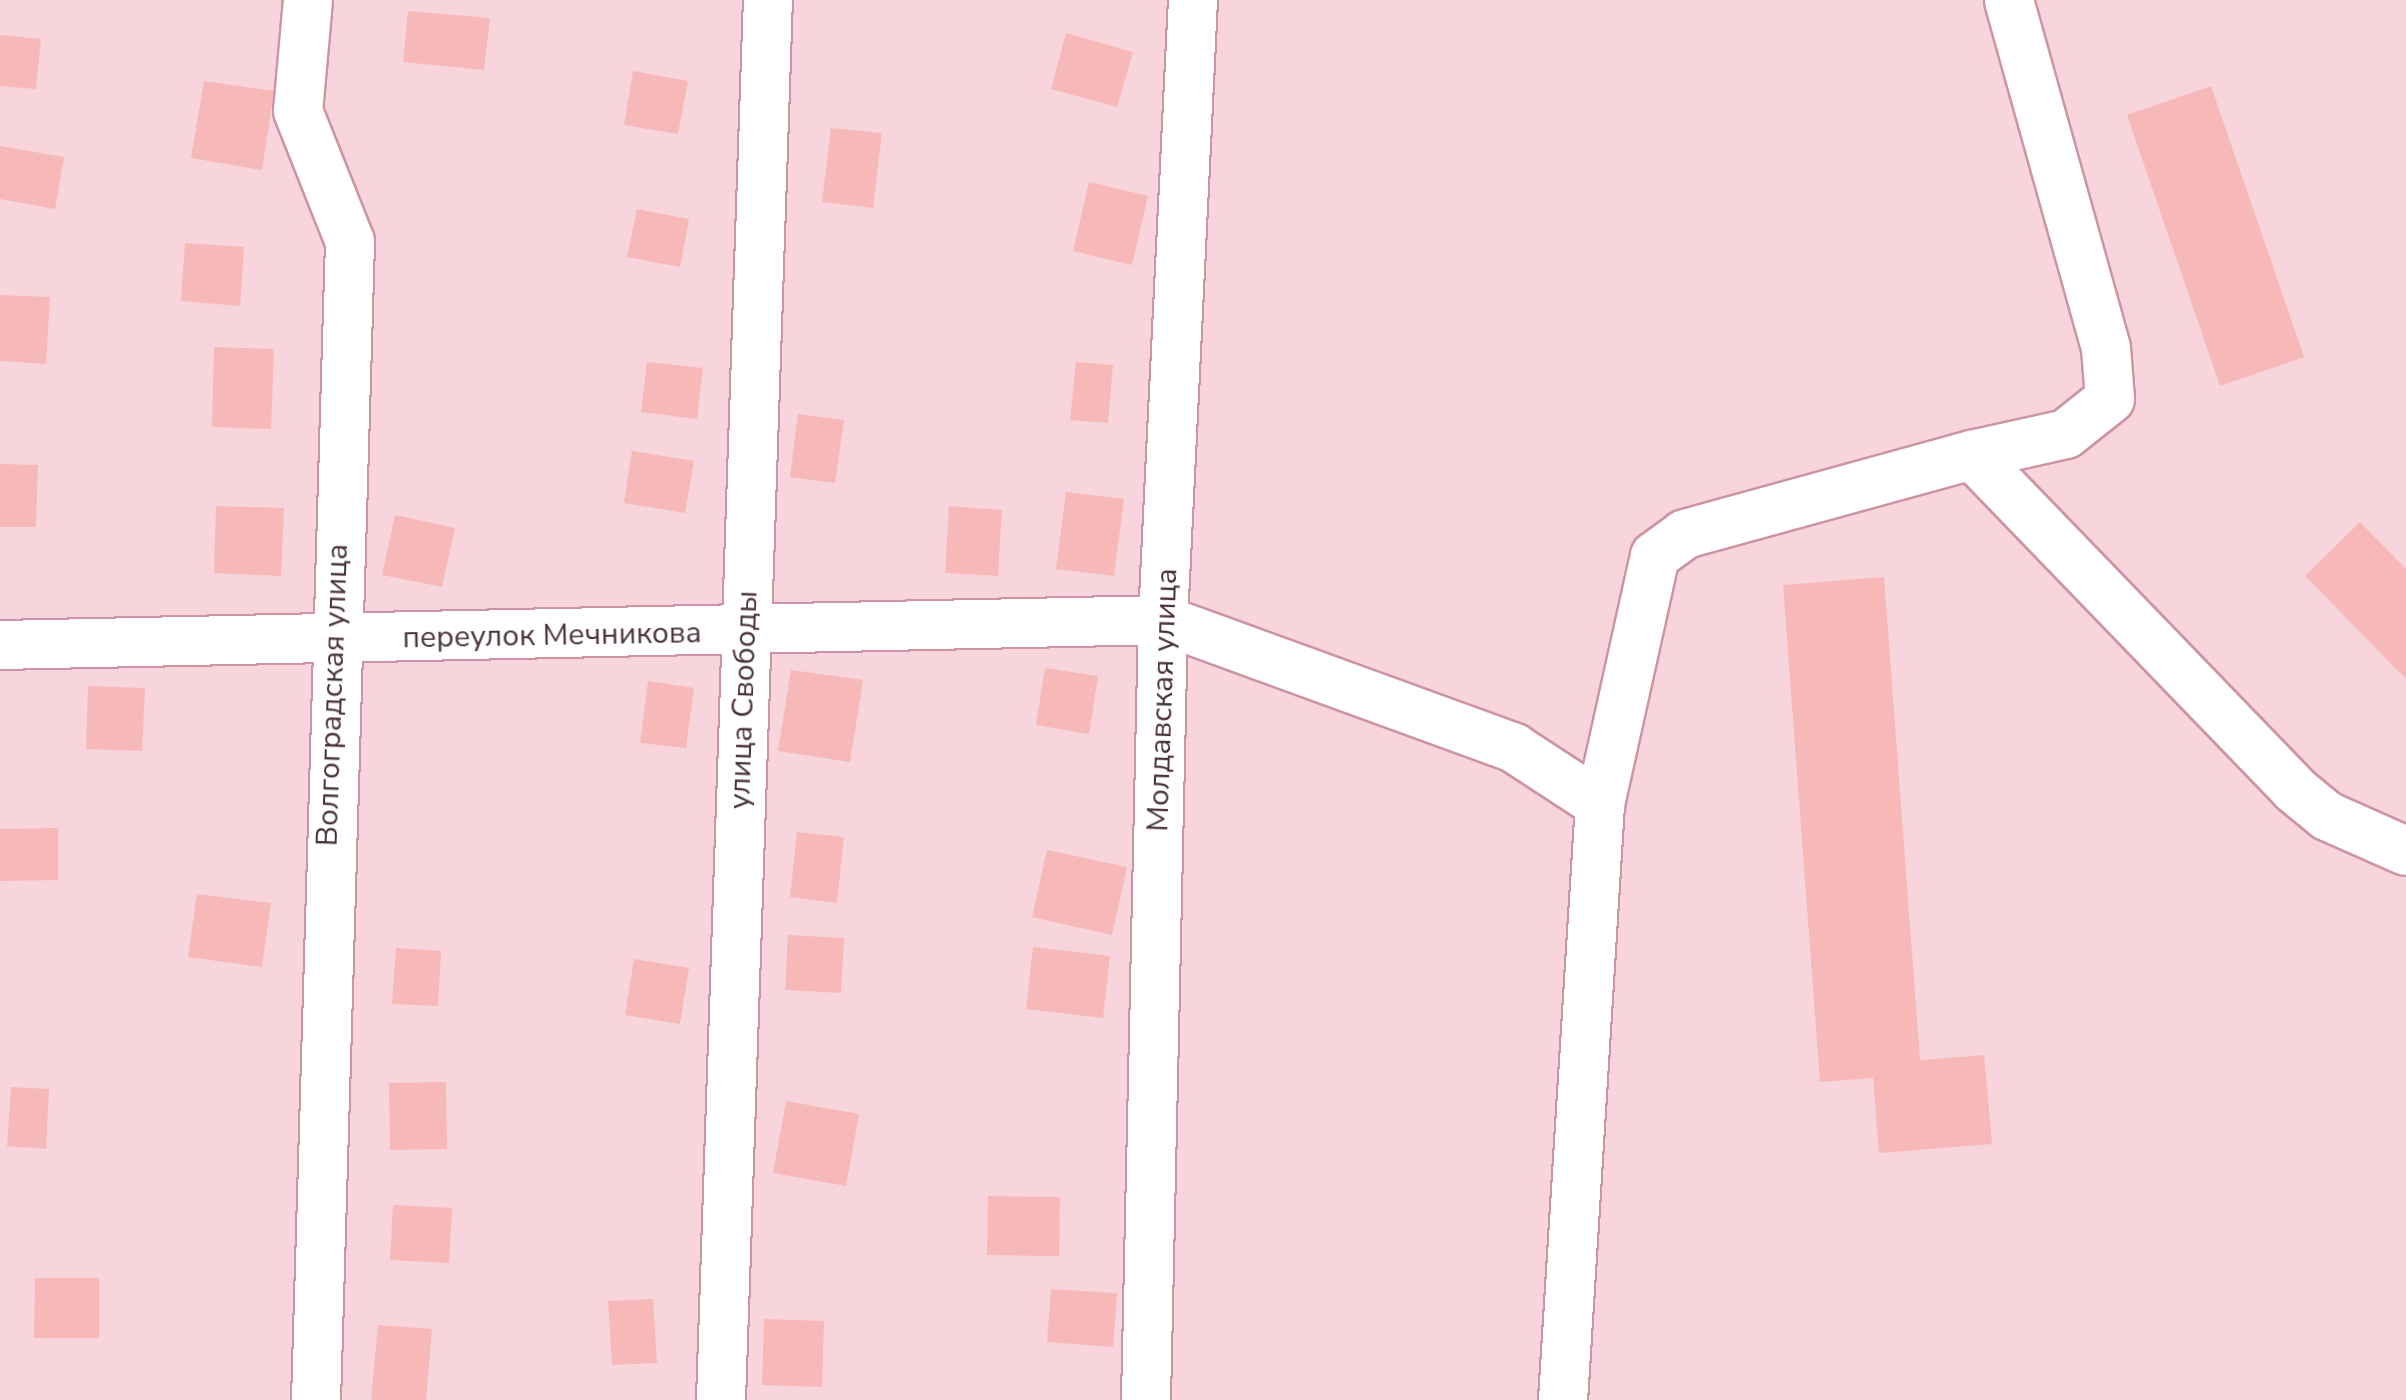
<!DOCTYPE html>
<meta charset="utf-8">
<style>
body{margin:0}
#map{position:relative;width:2406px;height:1400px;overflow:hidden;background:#f8d4dd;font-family:"Nunito Sans",sans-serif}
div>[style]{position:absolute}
.building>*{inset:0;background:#f6b9b7}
.roads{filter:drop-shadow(2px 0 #cc94a4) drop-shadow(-2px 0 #cc94a4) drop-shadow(0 2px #cc94a4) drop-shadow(0 -2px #cc94a4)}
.minor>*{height:48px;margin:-24px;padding:0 24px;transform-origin:24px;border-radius:24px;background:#fff}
span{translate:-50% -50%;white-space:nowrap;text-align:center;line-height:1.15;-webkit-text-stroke:10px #fff;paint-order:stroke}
.street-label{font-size:30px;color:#493238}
</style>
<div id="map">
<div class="building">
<i style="clip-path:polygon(408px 11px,490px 18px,484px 70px,403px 62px)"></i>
<i style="clip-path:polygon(1066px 33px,1133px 52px,1117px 107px,1051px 89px)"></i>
<i style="clip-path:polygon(0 35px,41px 39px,36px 89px,0 86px)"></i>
<i style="clip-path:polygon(633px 71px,688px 81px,678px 134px,624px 125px)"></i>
<i style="clip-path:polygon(204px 81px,274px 91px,262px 170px,191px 158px)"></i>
<i style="clip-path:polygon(2211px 86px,2304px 357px,2220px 386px,2127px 115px)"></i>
<i style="clip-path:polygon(831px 128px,882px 133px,873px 208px,822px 202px)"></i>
<i style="clip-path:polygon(0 146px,64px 157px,55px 209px,0 199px)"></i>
<i style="clip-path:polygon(1089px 182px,1148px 196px,1132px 265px,1073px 251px)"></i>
<i style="clip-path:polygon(637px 209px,689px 219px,680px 267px,627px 257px)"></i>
<i style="clip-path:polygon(185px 243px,244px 247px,240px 306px,181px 301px)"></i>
<i style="clip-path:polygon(0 295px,50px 297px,46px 364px,0 361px)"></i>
<i style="clip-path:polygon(214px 347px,274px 349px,271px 429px,212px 427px)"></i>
<i style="clip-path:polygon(647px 362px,703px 368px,697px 419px,641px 412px)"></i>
<i style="clip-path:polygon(1076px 362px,1113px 365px,1108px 423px,1070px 420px)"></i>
<i style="clip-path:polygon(798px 414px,844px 420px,835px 483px,790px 477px)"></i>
<i style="clip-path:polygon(632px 451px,694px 461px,685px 513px,624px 503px)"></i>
<i style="clip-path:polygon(0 464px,38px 465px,36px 527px,0 527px)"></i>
<i style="clip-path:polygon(1066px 492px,1124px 499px,1114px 576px,1056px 569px)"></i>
<i style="clip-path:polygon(216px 506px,284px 508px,281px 576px,214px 573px)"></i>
<i style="clip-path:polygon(949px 506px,1002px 510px,998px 576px,945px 573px)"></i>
<i style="clip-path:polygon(395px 515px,455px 528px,442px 587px,382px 575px)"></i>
<i style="clip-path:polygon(2360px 522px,2406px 569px,2406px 679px,2305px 576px)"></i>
<i style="clip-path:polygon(1884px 577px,1920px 1060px,1984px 1055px,1992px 1144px,1879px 1153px,1873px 1078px,1820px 1082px,1783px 585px)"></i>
<i style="clip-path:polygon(1045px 668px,1098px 676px,1089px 734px,1036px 725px)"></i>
<i style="clip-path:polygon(791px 670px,863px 680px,850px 762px,778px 751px)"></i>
<i style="clip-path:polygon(648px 681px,694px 688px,686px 748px,640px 743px)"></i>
<i style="clip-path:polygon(88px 686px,145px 688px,142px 751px,86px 749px)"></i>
<i style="clip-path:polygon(58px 828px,58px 880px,0 881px,0 829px)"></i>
<i style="clip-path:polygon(797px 832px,844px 837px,837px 903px,790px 897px)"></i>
<i style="clip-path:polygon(1047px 850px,1127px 867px,1112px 935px,1032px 917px)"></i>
<i style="clip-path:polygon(197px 894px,271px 903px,262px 967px,188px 957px)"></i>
<i style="clip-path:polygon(788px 935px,844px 938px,841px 993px,785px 990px)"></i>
<i style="clip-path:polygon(1033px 947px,1110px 956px,1103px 1018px,1026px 1009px)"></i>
<i style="clip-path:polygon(396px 948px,441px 951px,438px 1006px,392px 1004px)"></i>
<i style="clip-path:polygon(634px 959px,689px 968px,680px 1024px,625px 1015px)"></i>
<i style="clip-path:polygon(446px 1082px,447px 1149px,390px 1150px,389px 1083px)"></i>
<i style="clip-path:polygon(11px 1087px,49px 1089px,46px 1149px,7px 1146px)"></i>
<i style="clip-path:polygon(786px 1101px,859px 1114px,846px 1186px,773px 1173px)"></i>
<i style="clip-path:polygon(988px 1196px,1060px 1197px,1059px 1256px,987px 1255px)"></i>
<i style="clip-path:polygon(393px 1205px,452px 1208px,449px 1263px,390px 1260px)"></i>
<i style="clip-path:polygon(35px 1278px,99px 1278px,99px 1338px,34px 1338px)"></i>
<i style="clip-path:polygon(1051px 1289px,1117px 1293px,1113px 1347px,1047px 1342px)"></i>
<i style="clip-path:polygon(653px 1299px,657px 1363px,612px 1365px,608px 1301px)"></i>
<i style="clip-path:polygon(764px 1319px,824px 1321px,822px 1387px,762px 1385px)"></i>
<i style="clip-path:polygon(378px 1325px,432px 1329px,426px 1400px,371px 1400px)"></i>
</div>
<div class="roads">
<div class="minor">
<i style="left:308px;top:0;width:111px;rotate:95.1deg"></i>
<i style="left:298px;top:111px;width:141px;rotate:68.3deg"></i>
<i style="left:350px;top:242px;width:1158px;rotate:91.68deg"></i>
<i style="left:1972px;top:455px;width:96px;rotate:-12.6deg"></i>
<i style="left:2066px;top:434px;width:56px;rotate:-38.5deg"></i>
<i style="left:2110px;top:399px;width:51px;rotate:-94.5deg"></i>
<i style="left:2106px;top:348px;width:361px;rotate:-105.6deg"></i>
<i style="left:0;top:645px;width:1163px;rotate:-1.23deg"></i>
<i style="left:1163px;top:620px;width:374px;rotate:20deg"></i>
<i style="left:1514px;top:748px;width:103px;rotate:33.1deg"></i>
<i style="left:1600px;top:804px;width:597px;rotate:93.55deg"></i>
<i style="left:1600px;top:804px;width:254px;rotate:-77.5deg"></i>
<i style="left:1655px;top:556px;width:37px;rotate:-36deg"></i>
<i style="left:1685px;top:534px;width:298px;rotate:-15.4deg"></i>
<i style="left:1972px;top:455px;width:464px;rotate:46deg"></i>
<i style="left:2294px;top:789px;width:43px;rotate:39.3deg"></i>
<i style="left:2327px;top:816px;width:86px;rotate:23.9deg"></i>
<i style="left:721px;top:1400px;width:1401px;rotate:-88.08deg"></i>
<i style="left:1146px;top:1400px;width:780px;rotate:-88.75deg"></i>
<i style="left:1163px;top:620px;width:621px;rotate:-87.23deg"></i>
</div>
</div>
<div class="street-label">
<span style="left:552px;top:636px;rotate:-1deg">переулок Мечникова</span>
<span style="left:333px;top:695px;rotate:-88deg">Волгоградская улица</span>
<span style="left:744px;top:700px;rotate:-88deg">улица Свободы</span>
<span style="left:1163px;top:700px;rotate:-88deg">Молдавская улица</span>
</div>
</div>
